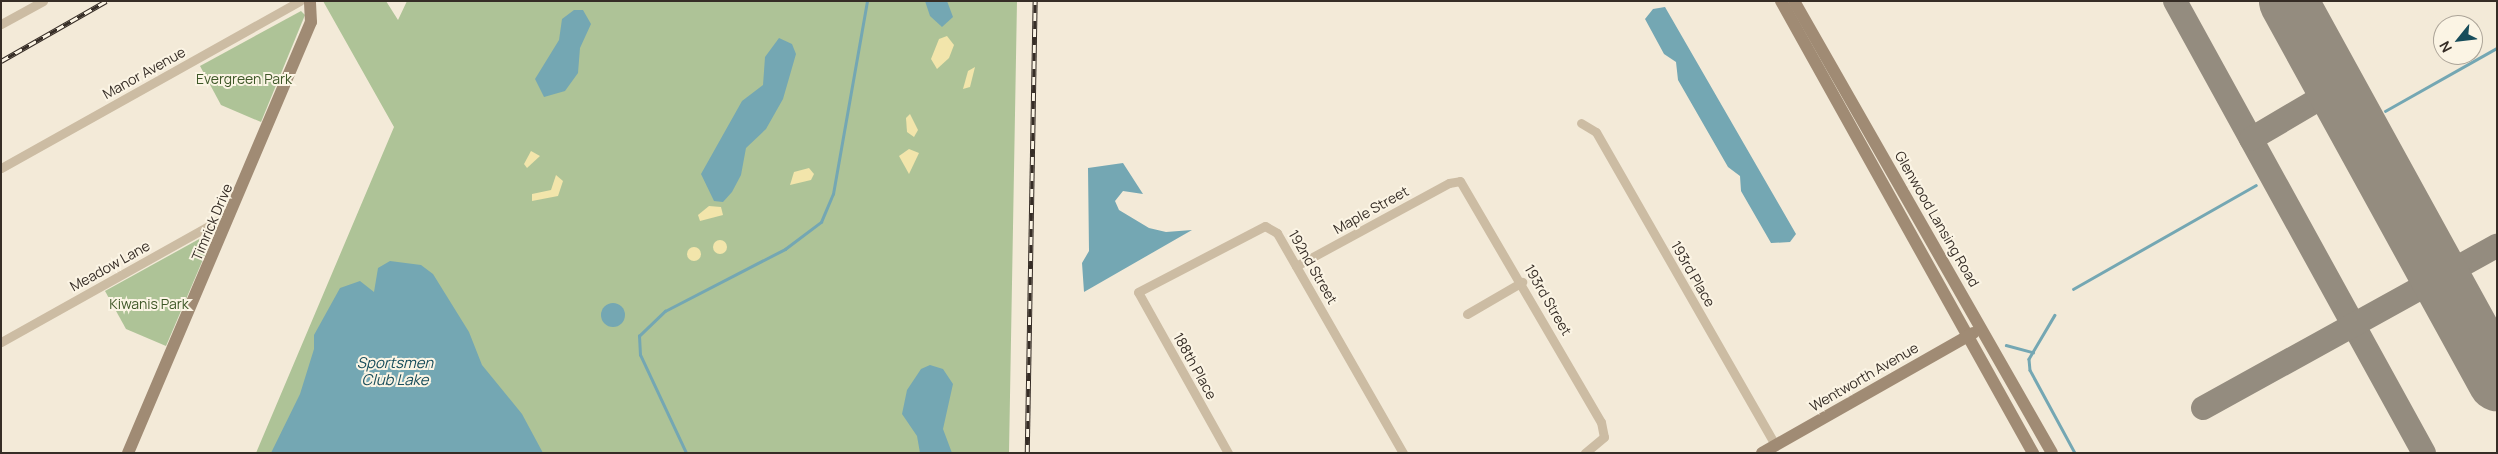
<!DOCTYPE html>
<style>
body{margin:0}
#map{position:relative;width:2498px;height:454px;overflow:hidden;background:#f3ead8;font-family:Manrope,sans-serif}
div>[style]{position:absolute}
.green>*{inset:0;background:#aec397}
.sand>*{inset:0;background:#f2e5ab}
.round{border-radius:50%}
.water>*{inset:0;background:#74a7b3}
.stream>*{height:2.5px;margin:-1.25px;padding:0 1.25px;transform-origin:1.25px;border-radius:1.25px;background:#74a7b3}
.taxiway>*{height:24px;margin:-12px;padding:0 12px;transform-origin:12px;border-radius:12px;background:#948c7f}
.runway>*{height:59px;margin:-29.5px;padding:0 29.5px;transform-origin:29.5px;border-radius:29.5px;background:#948c7f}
.street>*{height:9px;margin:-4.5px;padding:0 4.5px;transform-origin:4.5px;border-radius:4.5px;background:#ccbca3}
.secondary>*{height:12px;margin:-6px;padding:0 6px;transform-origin:6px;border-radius:6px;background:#a08b74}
.rail>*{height:4.5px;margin-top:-2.25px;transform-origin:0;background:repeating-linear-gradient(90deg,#fbf4e4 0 8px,#362d26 0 16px);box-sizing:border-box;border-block:1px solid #362d26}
span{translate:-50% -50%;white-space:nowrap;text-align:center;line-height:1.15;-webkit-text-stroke:4px #fbf4e4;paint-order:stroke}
.street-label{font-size:14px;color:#362d26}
.park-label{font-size:14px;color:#3e5727}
.water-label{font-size:15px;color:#184d5b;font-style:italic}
.frame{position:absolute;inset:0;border:2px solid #362d26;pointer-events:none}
.north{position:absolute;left:2433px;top:15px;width:50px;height:50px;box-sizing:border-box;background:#fbf4e4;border:1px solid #aca498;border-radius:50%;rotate:241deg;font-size:14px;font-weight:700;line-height:20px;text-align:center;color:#362d26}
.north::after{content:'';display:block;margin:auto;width:18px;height:22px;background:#184d5b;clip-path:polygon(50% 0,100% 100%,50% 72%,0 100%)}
</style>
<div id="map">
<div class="green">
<i style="clip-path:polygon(323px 1px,386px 1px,398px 20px,407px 1px,1017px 1px,1009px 453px,256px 453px,394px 127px)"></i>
<i style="clip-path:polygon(301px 11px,305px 15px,261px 122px,221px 105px,200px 66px)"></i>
<i style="clip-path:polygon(201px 238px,210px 243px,166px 346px,126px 329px,105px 291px)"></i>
</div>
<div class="sand">
<i style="clip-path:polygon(947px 36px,954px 45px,949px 58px,937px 69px,931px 59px,939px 39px)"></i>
<i style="clip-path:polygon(975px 67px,970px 87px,963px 89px,968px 71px)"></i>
<i style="clip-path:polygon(910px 114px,918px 130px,914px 137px,907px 132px,906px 118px)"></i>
<i style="clip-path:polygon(909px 149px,919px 153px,909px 174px,899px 156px)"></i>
<i style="clip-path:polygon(531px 151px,540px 156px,527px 168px,524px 164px)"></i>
<i style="clip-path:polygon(809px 168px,814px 174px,811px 180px,790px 185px,794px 172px)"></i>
<i style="clip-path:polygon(556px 175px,563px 181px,558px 196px,532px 201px,532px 194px,551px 190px)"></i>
<i style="clip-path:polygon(709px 206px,721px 207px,723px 215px,700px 221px,698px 215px)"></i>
<i class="round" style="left:713px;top:240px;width:14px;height:14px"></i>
<i class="round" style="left:687px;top:247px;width:14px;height:14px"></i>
</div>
<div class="water">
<i style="clip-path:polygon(947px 1px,953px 17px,942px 27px,930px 16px,925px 1px)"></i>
<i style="clip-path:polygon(1665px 7px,1796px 234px,1790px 242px,1771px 243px,1741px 191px,1740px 176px,1728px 167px,1678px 80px,1676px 62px,1664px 54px,1645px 19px,1653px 9px)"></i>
<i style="clip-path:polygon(574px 10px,583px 10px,591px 24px,580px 48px,578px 73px,565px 91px,544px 97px,535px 79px,559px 40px,562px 19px)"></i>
<i style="clip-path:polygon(779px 38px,792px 44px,796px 54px,783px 99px,766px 129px,746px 148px,741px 175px,732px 192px,723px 202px,714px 201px,701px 174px,742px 101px,763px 85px,765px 57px)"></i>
<i style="clip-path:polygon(1123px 163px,1143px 194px,1123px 191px,1115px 201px,1119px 210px,1149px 228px,1166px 232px,1192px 230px,1084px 292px,1082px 263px,1089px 251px,1088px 168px)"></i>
<i style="clip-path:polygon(390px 261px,421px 265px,433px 274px,469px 332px,482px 365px,522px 414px,543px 453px,271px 453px,300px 394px,314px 349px,314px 335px,340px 288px,360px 281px,374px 292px,378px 268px)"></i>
<i class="round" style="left:601px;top:303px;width:24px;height:24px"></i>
<i style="clip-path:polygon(930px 365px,943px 369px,953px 384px,943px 429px,952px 453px,920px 453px,917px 436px,902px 414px,907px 390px,921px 369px)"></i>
</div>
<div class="stream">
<i style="left:2385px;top:111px;width:129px;rotate:-29.4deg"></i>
<i style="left:2073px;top:289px;width:210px;rotate:-29.6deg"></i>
<i style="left:2055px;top:315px;width:51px;rotate:120.6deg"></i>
<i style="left:2029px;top:359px;width:11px;rotate:85deg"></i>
<i style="left:2030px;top:370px;width:94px;rotate:61.5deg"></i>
<i style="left:2006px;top:345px;width:28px;rotate:15deg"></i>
<i style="left:686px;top:453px;width:108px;rotate:-115.1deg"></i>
<i style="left:640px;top:355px;width:19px;rotate:-93deg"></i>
<i style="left:639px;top:336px;width:36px;rotate:-44deg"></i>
<i style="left:665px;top:311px;width:135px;rotate:-27.3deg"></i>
<i style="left:785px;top:249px;width:45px;rotate:-36.9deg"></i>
<i style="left:821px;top:222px;width:30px;rotate:-67deg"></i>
<i style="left:833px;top:194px;width:196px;rotate:-80deg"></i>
</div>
<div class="taxiway">
<i style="left:2175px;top:1px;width:516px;rotate:61.15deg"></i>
<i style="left:2251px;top:139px;width:99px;rotate:-30.5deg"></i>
<i style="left:2203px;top:408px;width:336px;rotate:-28.9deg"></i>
</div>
<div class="runway">
<i style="left:2288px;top:1px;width:434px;rotate:61.2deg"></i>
</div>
<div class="street">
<i style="left:1px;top:24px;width:48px;rotate:-28.7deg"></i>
<i style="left:1581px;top:123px;width:17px;rotate:31deg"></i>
<i style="left:1596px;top:132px;width:361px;rotate:60.2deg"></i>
<i style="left:1px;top:168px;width:342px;rotate:-29.2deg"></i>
<i style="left:1296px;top:266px;width:174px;rotate:-28.5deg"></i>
<i style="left:1449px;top:183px;width:11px;rotate:-10deg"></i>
<i style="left:1460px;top:181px;width:279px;rotate:59.7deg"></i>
<i style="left:1601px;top:422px;width:15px;rotate:79deg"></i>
<i style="left:1604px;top:437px;width:25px;rotate:140deg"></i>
<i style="left:1467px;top:314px;width:64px;rotate:-30.2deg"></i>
<i style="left:1px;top:342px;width:262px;rotate:-29.2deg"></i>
<i style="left:1228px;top:453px;width:184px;rotate:-119.2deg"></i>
<i style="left:1138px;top:292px;width:143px;rotate:-27.5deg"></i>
<i style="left:1265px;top:226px;width:14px;rotate:30deg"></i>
<i style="left:1277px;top:233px;width:254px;rotate:60.2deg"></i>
</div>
<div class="secondary">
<i style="left:1781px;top:1px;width:518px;rotate:60.86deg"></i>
<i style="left:1794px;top:1px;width:520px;rotate:60.28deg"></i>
<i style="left:128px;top:453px;width:468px;rotate:-67deg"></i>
<i style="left:311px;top:22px;width:21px;rotate:-93deg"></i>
<i style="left:1762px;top:453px;width:243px;rotate:-29.6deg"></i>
</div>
<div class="rail">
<i style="left:1px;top:61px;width:121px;rotate:-29.7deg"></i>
<i style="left:1027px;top:453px;width:452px;rotate:-89deg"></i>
</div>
<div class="street-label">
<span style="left:144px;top:73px;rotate:-29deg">Manor Avenue</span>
<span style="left:1371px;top:210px;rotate:-29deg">Maple Street</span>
<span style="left:1937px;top:219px;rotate:60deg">Glenwood Lansing Road</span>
<span style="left:212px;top:222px;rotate:-67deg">Timrick Drive</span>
<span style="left:110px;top:266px;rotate:-29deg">Meadow Lane</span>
<span style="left:1313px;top:267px;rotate:60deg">192nd Street</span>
<span style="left:1693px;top:274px;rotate:60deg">193rd Place</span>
<span style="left:1548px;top:300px;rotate:60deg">193rd Street</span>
<span style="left:1195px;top:366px;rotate:61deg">188th Place</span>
<span style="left:1864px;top:377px;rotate:-30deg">Wentworth Avenue</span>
</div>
<div class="park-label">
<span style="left:244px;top:79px">Evergreen Park</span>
<span style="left:149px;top:304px">Kiwanis Park</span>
</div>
<div class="water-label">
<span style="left:395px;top:371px">Sportsmen<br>Club Lake</span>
</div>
<div class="frame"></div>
<div class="north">N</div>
</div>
